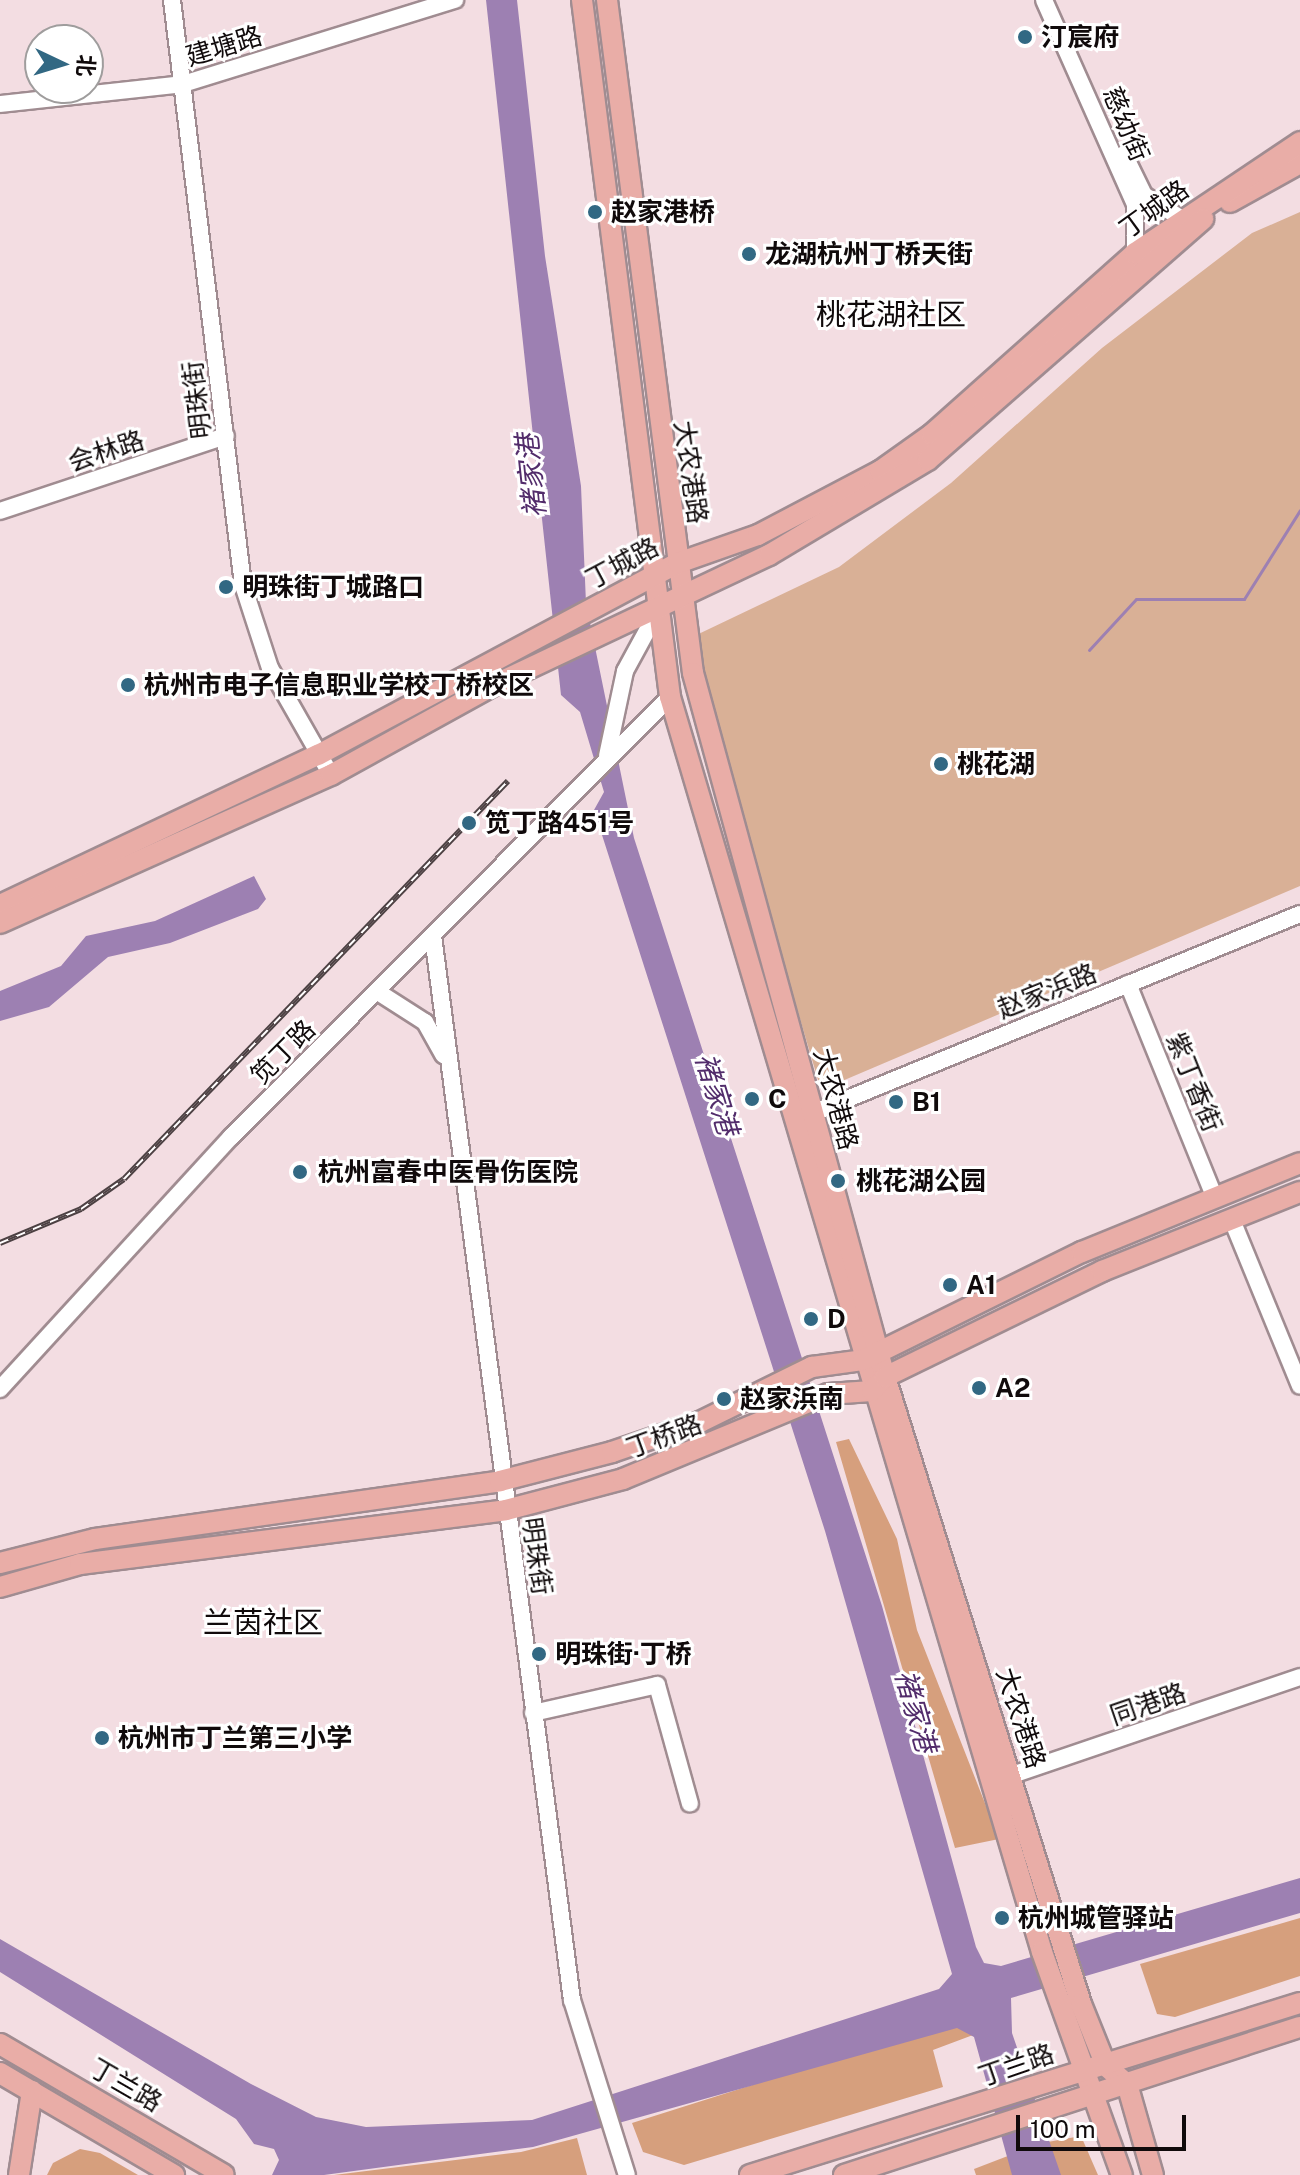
<!DOCTYPE html>
<meta charset="utf-8">
<style>
body{margin:0}
#map{position:relative;width:1300px;height:2175px;overflow:hidden;background:#f3dde2;font-family:"Public Sans","Noto Sans SC",sans-serif}
div>[style]{position:absolute}
.green>*{inset:0;background:#d9b096}
.forest>*{inset:0;background:#d69f7d}
.water>*{inset:0;background:#9d80b2}
.stream>*{height:3px;margin:-1.5px;padding:0 1.5px;transform-origin:1.5px;border-radius:1.5px;background:#9d80b2}
.roads{filter:drop-shadow(2px 0 #a08c91) drop-shadow(-2px 0 #a08c91) drop-shadow(0 2px #a08c91) drop-shadow(0 -2px #a08c91)}
.minor>*{height:16px;margin:-8px;padding:0 8px;transform-origin:8px;border-radius:8px;background:#fff}
.major>*{height:20px;margin:-10px;padding:0 10px;transform-origin:10px;border-radius:10px;background:#e9ada7}
.rail>*{height:6px;margin-top:-3px;transform-origin:0;background:repeating-linear-gradient(90deg,#fff 0 9px,#4c4143 0 18px);box-sizing:border-box;border-block:2px solid #4c4143}
.dots>*{width:22px;height:22px;translate:-50% -50%;box-sizing:border-box;border:4px solid #fff;border-radius:50%}
span{translate:-50% -50%;white-space:nowrap;text-align:center;line-height:1.15;-webkit-text-stroke:6px #fff;paint-order:stroke}
.poi-label{font-size:26px;color:#100a0b;font-weight:700}
.left{translate:0 -50%;text-align:left}
.street-label{font-size:26px;color:#100a0b}
.water-label{font-size:28px;color:#522c6b;font-style:italic}
.quarter-label{font-size:30px;color:#100a0b}
.north{position:absolute;left:24px;top:24px;width:80px;height:80px;box-sizing:border-box;background:#fff;border:2px solid #9f9d9d;border-radius:50%;rotate:94deg;font-size:22px;font-weight:700;line-height:32px;text-align:center;color:#100a0b}
.north::after{content:'';display:block;margin:auto;width:28px;height:36px;background:#326883;clip-path:polygon(50% 0,100% 100%,50% 72%,0 100%)}
.scale{position:absolute;left:1016px;top:2115px;width:170px;height:36px;box-sizing:border-box;border:4px solid #100a0b;border-top:0;padding-left:10px;font-size:24px;line-height:28px;white-space:nowrap;color:#100a0b;-webkit-text-stroke:6px #fff;paint-order:stroke}
</style>
<div id="map">
<div class="green">
<i style="clip-path:polygon(1300px 212px,1300px 886px,821px 1090px,688px 639px,839px 567px,951px 483px,1102px 348px,1252px 233px)"></i>
</div>
<div class="forest">
<i style="clip-path:polygon(849px 1439px,897px 1539px,917px 1630px,999px 1839px,955px 1848px,836px 1442px)"></i>
<i style="clip-path:polygon(1300px 1918px,1300px 1976px,1175px 2017px,1157px 2014px,1140px 1964px)"></i>
<i style="clip-path:polygon(957px 2020px,973px 2035px,933px 2050px,943px 2087px,684px 2165px,643px 2152px,632px 2123px)"></i>
<i style="clip-path:polygon(1081px 2136px,1098px 2175px,1052px 2175px,1042px 2143px)"></i>
<i style="clip-path:polygon(577px 2138px,587px 2175px,334px 2175px,521px 2152px)"></i>
<i style="clip-path:polygon(80px 2149px,100px 2153px,138px 2175px,47px 2175px,53px 2163px)"></i>
<i style="clip-path:polygon(1013px 2154px,1020px 2175px,976px 2175px,974px 2169px)"></i>
</div>
<div class="water">
<i style="clip-path:polygon(486px 0,517px 0,545px 256px,581px 486px,586px 603px,634px 838px,882px 1606px,976px 1947px,984px 1963px,1001px 1966px,1300px 1878px,1300px 1913px,1011px 1998px,1012px 2033px,1061px 2175px,1012px 2175px,974px 2037px,957px 2028px,533px 2147px,324px 2175px,272px 2175px,279px 2160px,274px 2149px,254px 2144px,236px 2119px,0 1972px,0 1939px,251px 2084px,316px 2117px,366px 2127px,532px 2120px,939px 1989px,952px 1974px,825px 1531px,594px 810px,604px 792px,580px 712px,561px 695px)"></i>
<i style="clip-path:polygon(254px 876px,266px 899px,258px 909px,170px 943px,108px 957px,49px 1007px,0 1021px,0 991px,61px 966px,86px 936px,155px 921px)"></i>
</div>
<div class="stream">
<i style="left:1089px;top:650px;width:69px;rotate:-47.3deg"></i>
<i style="left:1136px;top:599px;width:108px"></i>
<i style="left:1244px;top:599px;width:105px;rotate:-57.8deg"></i>
</div>
<div class="roads">
<div class="minor">
<i style="left:172px;top:0;width:589px;rotate:83.08deg"></i>
<i style="left:243px;top:585px;width:87px;rotate:72deg"></i>
<i style="left:270px;top:668px;width:123px;rotate:60.3deg"></i>
<i style="left:1044px;top:0;width:223px;rotate:66deg"></i>
<i style="left:1135px;top:204px;width:49px;rotate:90deg"></i>
<i style="left:0;top:104px;width:184px;rotate:-6.2deg"></i>
<i style="left:183px;top:84px;width:285px;rotate:-17.2deg"></i>
<i style="left:1124px;top:154px;width:46px;rotate:64deg"></i>
<i style="left:1144px;top:195px;width:45px;rotate:32.3deg"></i>
<i style="left:0;top:511px;width:238px;rotate:-18.4deg"></i>
<i style="left:607px;top:756px;width:87px;rotate:-78deg"></i>
<i style="left:625px;top:671px;width:75px;rotate:-61.4deg"></i>
<i style="left:433px;top:936px;width:1073px;rotate:82.56deg"></i>
<i style="left:572px;top:2000px;width:183px;rotate:72.6deg"></i>
<i style="left:1128px;top:984px;width:231px;rotate:67.9deg"></i>
<i style="left:378px;top:992px;width:56px;rotate:32.6deg"></i>
<i style="left:425px;top:1022px;width:38px;rotate:61deg"></i>
<i style="left:813px;top:1113px;width:526px;rotate:-22.23deg"></i>
<i style="left:1232px;top:1220px;width:179px;rotate:67.7deg"></i>
<i style="left:0;top:1389px;width:342px;rotate:-47.5deg"></i>
<i style="left:231px;top:1137px;width:622px;rotate:-45.07deg"></i>
<i style="left:533px;top:1713px;width:127px;rotate:-12.7deg"></i>
<i style="left:657px;top:1685px;width:123px;rotate:74.5deg"></i>
<i style="left:1012px;top:1775px;width:304px;rotate:-18.8deg"></i>
</div>
<div class="major">
<i style="left:582px;top:0;width:703px;rotate:82.8deg"></i>
<i style="left:670px;top:697px;width:1309px;rotate:73.49deg"></i>
<i style="left:1042px;top:1952px;width:237px;rotate:70.3deg"></i>
<i style="left:607px;top:0;width:678px;rotate:82.72deg"></i>
<i style="left:693px;top:673px;width:730px;rotate:74.74deg"></i>
<i style="left:885px;top:1377px;width:657px;rotate:72.64deg"></i>
<i style="left:1081px;top:2004px;width:67px;rotate:68deg"></i>
<i style="left:1106px;top:2066px;width:28px;rotate:41deg"></i>
<i style="left:1127px;top:2084px;width:95px;rotate:74.1deg"></i>
<i style="left:1230px;top:202px;width:80px;rotate:-29.1deg"></i>
<i style="left:0;top:905px;width:352px;rotate:-25.3deg"></i>
<i style="left:318px;top:755px;width:408px;rotate:-28.1deg"></i>
<i style="left:678px;top:563px;width:85px;rotate:-19.3deg"></i>
<i style="left:758px;top:535px;width:138px;rotate:-27.7deg"></i>
<i style="left:880px;top:471px;width:64px;rotate:-35.4deg"></i>
<i style="left:932px;top:434px;width:272px;rotate:-41.7deg"></i>
<i style="left:1135px;top:253px;width:199px;rotate:-33.9deg"></i>
<i style="left:0;top:923px;width:363px;rotate:-24.1deg"></i>
<i style="left:331px;top:775px;width:188px;rotate:-28.9deg"></i>
<i style="left:496px;top:684px;width:302px;rotate:-25.3deg"></i>
<i style="left:769px;top:555px;width:185px;rotate:-30.9deg"></i>
<i style="left:928px;top:460px;width:366px;rotate:-41.2deg"></i>
<i style="left:0;top:1563px;width:98px;rotate:-14.2deg"></i>
<i style="left:95px;top:1539px;width:409px;rotate:-8.1deg"></i>
<i style="left:500px;top:1481px;width:116px;rotate:-14.5deg"></i>
<i style="left:612px;top:1452px;width:93px;rotate:-18.8deg"></i>
<i style="left:700px;top:1422px;width:125px;rotate:-26.2deg"></i>
<i style="left:812px;top:1367px;width:51px;rotate:-7.8deg"></i>
<i style="left:863px;top:1360px;width:244px;rotate:-26.3deg"></i>
<i style="left:1082px;top:1252px;width:235px;rotate:-22.2deg"></i>
<i style="left:0;top:1587px;width:83px;rotate:-16deg"></i>
<i style="left:80px;top:1564px;width:429px;rotate:-7.2deg"></i>
<i style="left:506px;top:1510px;width:121px;rotate:-14.8deg"></i>
<i style="left:623px;top:1479px;width:222px;rotate:-22.5deg"></i>
<i style="left:828px;top:1394px;width:44px;rotate:-3.9deg"></i>
<i style="left:872px;top:1391px;width:19px;rotate:-47deg"></i>
<i style="left:885px;top:1377px;width:242px;rotate:-26deg"></i>
<i style="left:1102px;top:1271px;width:213px;rotate:-21.8deg"></i>
<i style="left:0;top:2044px;width:259px;rotate:30.3deg"></i>
<i style="left:0;top:2073px;width:202px;rotate:30.4deg"></i>
<i style="left:19px;top:2175px;width:85px;rotate:-81.2deg"></i>
<i style="left:750px;top:2175px;width:576px;rotate:-17.37deg"></i>
<i style="left:844px;top:2175px;width:479px;rotate:-18deg"></i>
</div>
</div>
<div class="rail">
<i style="left:0;top:1243px;width:88px;rotate:-22.8deg"></i>
<i style="left:81px;top:1209px;width:52px;rotate:-34.9deg"></i>
<i style="left:124px;top:1179px;width:553px;rotate:-46.03deg"></i>
</div>
<div class="dots">
<i style="left:1025px;top:37px;background:#326883"></i>
<i style="left:595px;top:212px;background:#326883"></i>
<i style="left:749px;top:254px;background:#326883"></i>
<i style="left:226px;top:587px;background:#326883"></i>
<i style="left:128px;top:685px;background:#326883"></i>
<i style="left:941px;top:764px;background:#326883"></i>
<i style="left:469px;top:823px;background:#326883"></i>
<i style="left:752px;top:1099px;background:#326883"></i>
<i style="left:896px;top:1102px;background:#326883"></i>
<i style="left:300px;top:1172px;background:#326883"></i>
<i style="left:838px;top:1181px;background:#326883"></i>
<i style="left:950px;top:1285px;background:#326883"></i>
<i style="left:811px;top:1319px;background:#326883"></i>
<i style="left:979px;top:1388px;background:#326883"></i>
<i style="left:724px;top:1399px;background:#326883"></i>
<i style="left:539px;top:1654px;background:#326883"></i>
<i style="left:102px;top:1738px;background:#326883"></i>
<i style="left:1002px;top:1918px;background:#326883"></i>
</div>
<div class="poi-label">
<span class="left" style="left:1041px;top:37px">汀宸府</span>
<span class="left" style="left:611px;top:212px">赵家港桥</span>
<span class="left" style="left:765px;top:254px">龙湖杭州丁桥天街</span>
<span class="left" style="left:242px;top:587px">明珠街丁城路口</span>
<span class="left" style="left:144px;top:685px">杭州市电子信息职业学校丁桥校区</span>
<span class="left" style="left:957px;top:764px">桃花湖</span>
<span class="left" style="left:485px;top:823px">笕丁路451号</span>
<span class="left" style="left:768px;top:1099px">C</span>
<span class="left" style="left:912px;top:1102px">B1</span>
<span class="left" style="left:318px;top:1172px">杭州富春中医骨伤医院</span>
<span class="left" style="left:856px;top:1181px">桃花湖公园</span>
<span class="left" style="left:966px;top:1285px">A1</span>
<span class="left" style="left:827px;top:1319px">D</span>
<span class="left" style="left:995px;top:1388px">A2</span>
<span class="left" style="left:740px;top:1399px">赵家浜南</span>
<span class="left" style="left:555px;top:1654px">明珠街·丁桥</span>
<span class="left" style="left:118px;top:1738px">杭州市丁兰第三小学</span>
<span class="left" style="left:1018px;top:1918px">杭州城管驿站</span>
</div>
<div class="street-label">
<span style="left:224px;top:46px;rotate:-17deg">建塘路</span>
<span style="left:1126px;top:124px;rotate:67deg">慈幼街</span>
<span style="left:1154px;top:209px;rotate:-36deg">丁城路</span>
<span style="left:197px;top:400px;rotate:-97deg">明珠街</span>
<span style="left:106px;top:451px;rotate:-18deg">会林路</span>
<span style="left:691px;top:472px;rotate:82deg">大农港路</span>
<span style="left:622px;top:563px;rotate:-28deg">丁城路</span>
<span style="left:1047px;top:991px;rotate:-22deg">赵家浜路</span>
<span style="left:283px;top:1052px;rotate:-45deg">笕丁路</span>
<span style="left:1194px;top:1082px;rotate:68deg">紫丁香街</span>
<span style="left:836px;top:1099px;rotate:75deg">大农港路</span>
<span style="left:664px;top:1436px;rotate:-20deg">丁桥路</span>
<span style="left:537px;top:1556px;rotate:82deg">明珠街</span>
<span style="left:1148px;top:1704px;rotate:-19deg">同港路</span>
<span style="left:1021px;top:1718px;rotate:72deg">大农港路</span>
<span style="left:1016px;top:2065px;rotate:-19deg">丁兰路</span>
<span style="left:126px;top:2085px;rotate:30deg">丁兰路</span>
</div>
<div class="water-label">
<span style="left:531px;top:476px;rotate:-96deg">褚家港</span>
<span style="left:717px;top:1094px;rotate:73deg">褚家港</span>
<span style="left:916px;top:1711px;rotate:74deg">褚家港</span>
</div>
<div class="quarter-label">
<span style="left:891px;top:314px">桃花湖社区</span>
<span style="left:263px;top:1622px">兰茵社区</span>
</div>
<div class="north">北</div>
<div class="scale">100 m</div>
</div>
